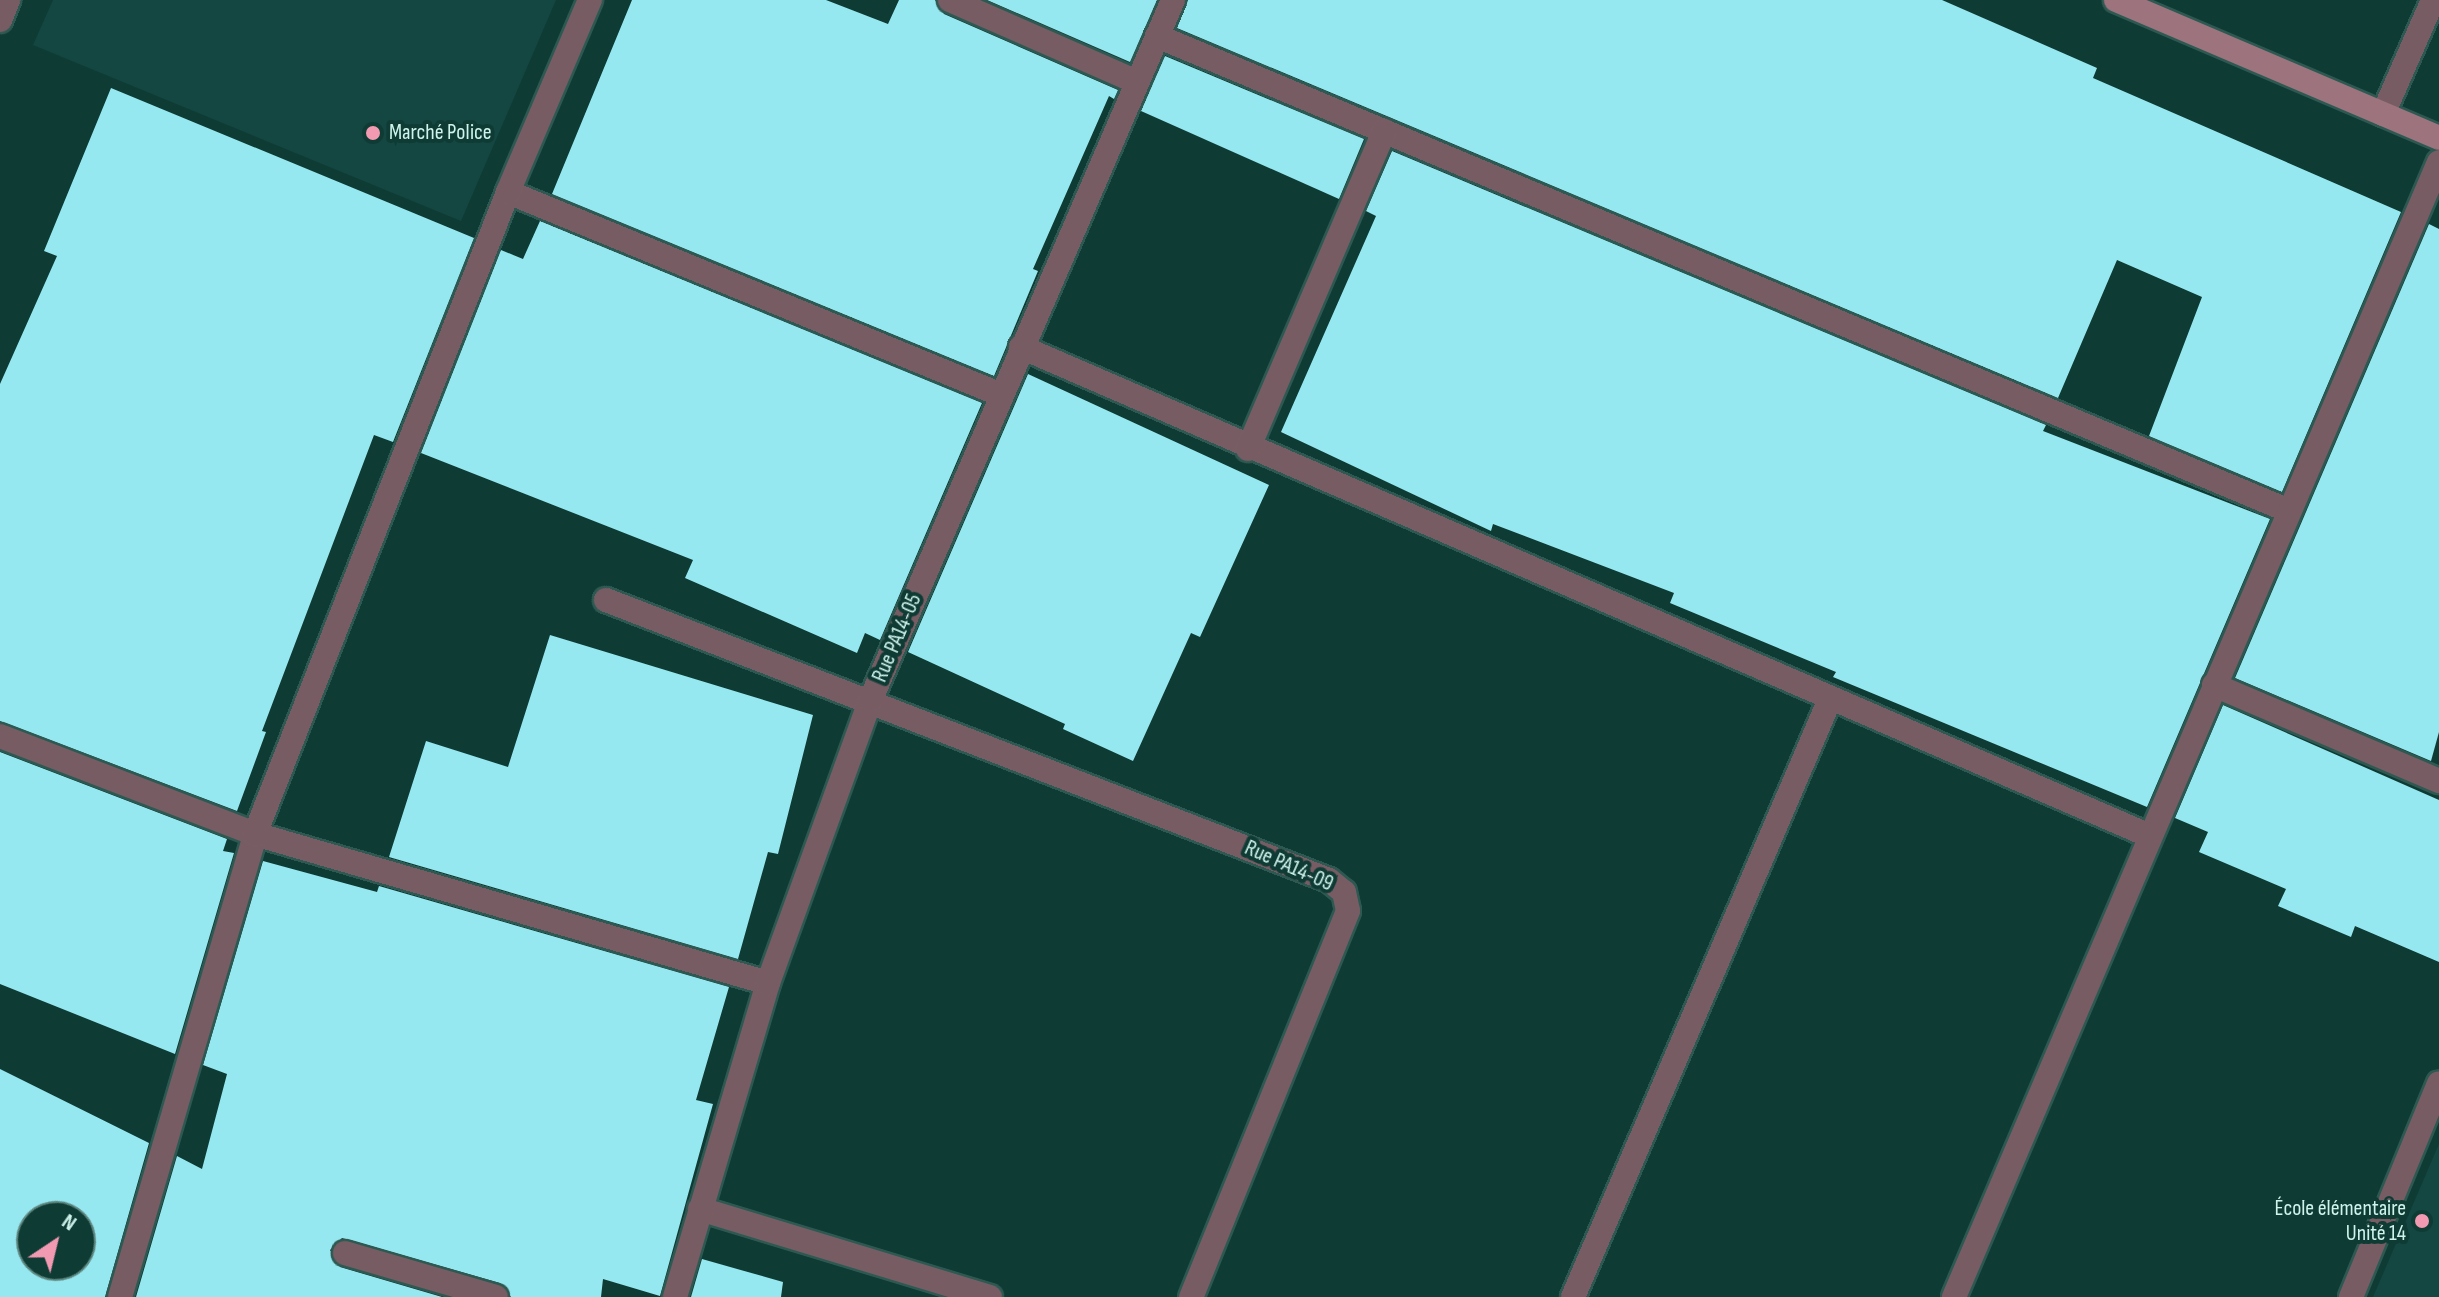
<!DOCTYPE html>
<meta charset="utf-8">
<style>
body{margin:0}
#map{position:relative;width:2439px;height:1297px;overflow:hidden;background:#0f3b35;font-family:"Sofia Sans Condensed",sans-serif}
div>[style]{position:absolute}
.built>*{inset:0;background:#144741}
.building>*{inset:0;background:#96e8f0}
.roads{filter:drop-shadow(2px 0 #2e5952) drop-shadow(-2px 0 #2e5952) drop-shadow(0 2px #2e5952) drop-shadow(0 -2px #2e5952)}
.street>*{height:24px;margin:-12px;padding:0 12px;transform-origin:12px;border-radius:12px;background:#775d63}
.secondary>*{height:24px;margin:-12px;padding:0 12px;transform-origin:12px;border-radius:12px;background:#9d737d}
.dots>*{width:22px;height:22px;translate:-50% -50%;box-sizing:border-box;border:4px solid #0f3b35;border-radius:50%}
span{translate:-50% -50%;white-space:nowrap;text-align:center;line-height:1.15;-webkit-text-stroke:8px #0f3b35;paint-order:stroke}
.poi-label{font-size:22px;color:#cff4ed}
.left{translate:0 -50%;text-align:left}
.right{translate:-100% -50%;text-align:right}
.street-label{font-size:22px;color:#cff4ed}
.north{position:absolute;left:16px;top:1201px;width:80px;height:80px;box-sizing:border-box;background:#0f3b35;border:2px solid #5c857f;border-radius:50%;rotate:35deg;font-size:22px;font-weight:700;line-height:32px;text-align:center;color:#cff4ed}
.north::after{content:'';display:block;margin:auto;width:28px;height:36px;background:#f19ab1;clip-path:polygon(50% 0,100% 100%,50% 72%,0 100%)}
</style>
<div id="map">
<div class="built">
<i style="clip-path:polygon(53px 0,556px 0,461px 221px,33px 45px)"></i>
<i style="clip-path:polygon(2439px 1144px,2439px 1297px,2373px 1297px)"></i>
</div>
<div class="building">
<i style="clip-path:polygon(632px 0,826px 0,888px 24px,899px 0,935px 0,944px 14px,1118px 90px,1114px 99px,1109px 96px,1033px 269px,1038px 271px,994px 376px,552px 194px)"></i>
<i style="clip-path:polygon(987px 0,1157px 0,1130px 62px)"></i>
<i style="clip-path:polygon(1188px 0,1942px 0,2097px 68px,2093px 78px,2401px 212px,2282px 492px,2149px 436px,2202px 297px,2117px 260px,2058px 398px,1177px 28px)"></i>
<i style="clip-path:polygon(1165px 56px,1364px 139px,1339px 199px,1141px 111px)"></i>
<i style="clip-path:polygon(111px 88px,474px 238px,393px 442px,374px 435px,262px 731px,266px 732px,237px 811px,0 721px,0 384px,57px 256px,44px 251px)"></i>
<i style="clip-path:polygon(1392px 151px,2046px 425px,2043px 431px,2270px 519px,2147px 807px,1833px 677px,1836px 672px,1670px 603px,1674px 593px,1493px 524px,1491px 531px,1281px 432px,1376px 216px,1366px 211px)"></i>
<i style="clip-path:polygon(540px 221px,982px 403px,880px 640px,865px 633px,857px 653px,685px 578px,693px 560px,421px 453px,501px 250px,523px 259px)"></i>
<i style="clip-path:polygon(2429px 224px,2439px 229px,2439px 732px,2431px 761px,2235px 678px)"></i>
<i style="clip-path:polygon(1028px 374px,1269px 485px,1200px 637px,1191px 633px,1133px 761px,1063px 729px,1065px 724px,908px 652px)"></i>
<i style="clip-path:polygon(550px 635px,813px 715px,778px 854px,768px 852px,738px 959px,389px 857px,426px 741px,508px 767px)"></i>
<i style="clip-path:polygon(2223px 705px,2439px 800px,2439px 962px,2355px 926px,2351px 937px,2278px 906px,2286px 889px,2199px 852px,2208px 832px,2175px 818px)"></i>
<i style="clip-path:polygon(0 752px,227px 839px,223px 851px,234px 853px,175px 1054px,0 984px)"></i>
<i style="clip-path:polygon(263px 861px,377px 892px,379px 886px,729px 987px,696px 1100px,713px 1104px,660px 1296px,603px 1279px,601px 1297px,511px 1297px,500px 1283px,342px 1238px,330px 1250px,340px 1267px,442px 1297px,136px 1297px,177px 1156px,202px 1169px,227px 1074px,203px 1065px)"></i>
<i style="clip-path:polygon(evenodd,0 1069px,149px 1143px,105px 1297px,0 1297px,0 1069px,32px 1217px,80px 1217px,80px 1265px,32px 1265px,32px 1217px)"></i>
<i style="clip-path:polygon(702px 1259px,783px 1282px,781px 1297px,691px 1297px)"></i>
</div>
<div class="roads">
<div class="street">
<i style="left:950px;top:0;width:204px;rotate:23.7deg"></i>
<i style="left:0;top:20px;width:22px;rotate:-68deg"></i>
<i style="left:1157px;top:36px;width:1228px;rotate:22.76deg"></i>
<i style="left:2383px;top:114px;width:124px;rotate:-66.3deg"></i>
<i style="left:508px;top:192px;width:531px;rotate:22.36deg"></i>
<i style="left:1021px;top:347px;width:1230px;rotate:23.42deg"></i>
<i style="left:1248px;top:449px;width:346px;rotate:-66.8deg"></i>
<i style="left:606px;top:600px;width:775px;rotate:21.17deg"></i>
<i style="left:1329px;top:880px;width:19px;rotate:39deg"></i>
<i style="left:1344px;top:892px;width:19px;rotate:78deg"></i>
<i style="left:1348px;top:911px;width:417px;rotate:112.1deg"></i>
<i style="left:2214px;top:685px;width:245px;rotate:23.1deg"></i>
<i style="left:0;top:736px;width:273px;rotate:21deg"></i>
<i style="left:255px;top:834px;width:534px;rotate:16.2deg"></i>
<i style="left:700px;top:1209px;width:303px;rotate:16.9deg"></i>
<i style="left:345px;top:1253px;width:157px;rotate:16.2deg"></i>
<i style="left:120px;top:1297px;width:482px;rotate:-73.7deg"></i>
<i style="left:255px;top:834px;width:690px;rotate:-68.49deg"></i>
<i style="left:508px;top:192px;width:209px;rotate:-66.9deg"></i>
<i style="left:675px;top:1297px;width:327px;rotate:-73.5deg"></i>
<i style="left:768px;top:983px;width:302px;rotate:-70.1deg"></i>
<i style="left:871px;top:699px;width:761px;rotate:-66.63deg"></i>
<i style="left:1573px;top:1297px;width:651px;rotate:-66.74deg"></i>
<i style="left:1954px;top:1297px;width:1234px;rotate:-66.86deg"></i>
<i style="left:2351px;top:1297px;width:231px;rotate:-67.6deg"></i>
</div>
<div class="secondary">
<i style="left:2116px;top:0;width:351px;rotate:23.1deg"></i>
</div>
</div>
<div class="dots">
<i style="left:373px;top:133px;background:#f19ab1"></i>
<i style="left:2422px;top:1221px;background:#f19ab1"></i>
</div>
<div class="poi-label">
<span class="left" style="left:389px;top:133px">Marché Police</span>
<span class="right" style="left:2406px;top:1221px">École élémentaire<br>Unité 14</span>
</div>
<div class="street-label">
<span style="left:897px;top:638px;rotate:-67deg">Rue PA14-05</span>
<span style="left:1289px;top:866px;rotate:24deg">Rue PA14-09</span>
</div>
<div class="north">N</div>
</div>
